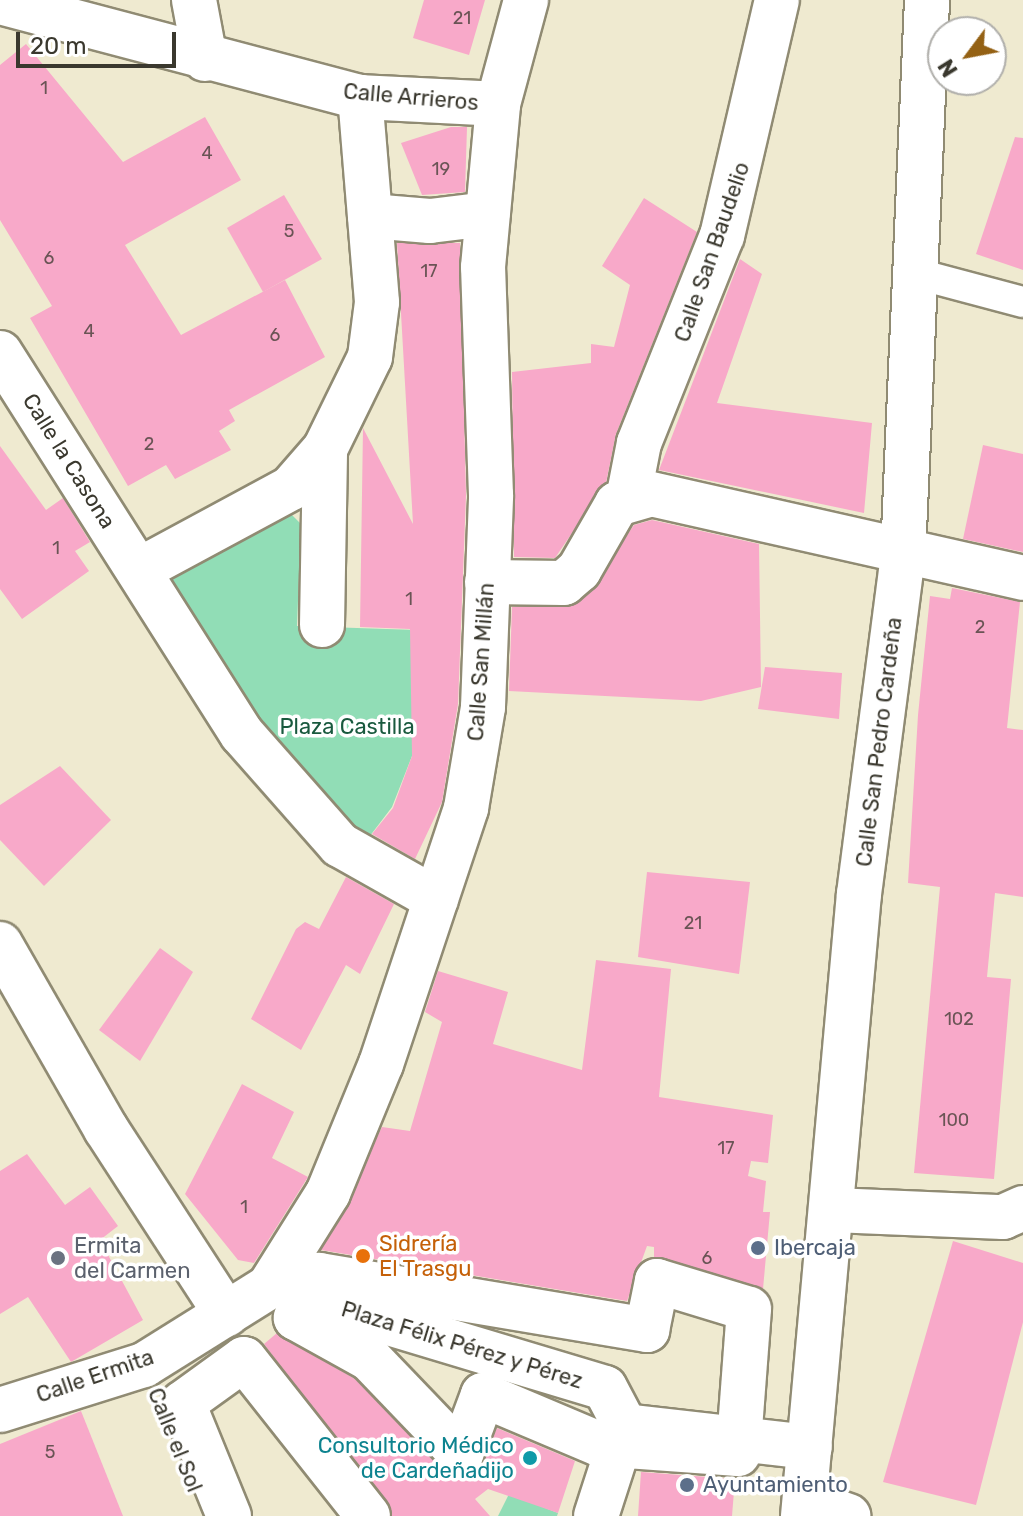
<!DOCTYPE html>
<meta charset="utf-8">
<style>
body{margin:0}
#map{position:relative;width:1023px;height:1516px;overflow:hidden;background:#efead0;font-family:Rubik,sans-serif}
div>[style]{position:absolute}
.green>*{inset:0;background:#91ddb6}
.building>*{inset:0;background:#f8a9c9}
.roads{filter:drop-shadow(2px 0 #908b73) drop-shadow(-2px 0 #908b73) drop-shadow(0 2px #908b73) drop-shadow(0 -2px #908b73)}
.lane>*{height:30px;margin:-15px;padding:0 15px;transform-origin:15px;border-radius:15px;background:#fff}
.street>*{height:44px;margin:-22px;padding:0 22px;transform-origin:22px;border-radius:22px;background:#fff}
.secondary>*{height:44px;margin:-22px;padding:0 22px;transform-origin:22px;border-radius:22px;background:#fff}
.dots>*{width:22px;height:22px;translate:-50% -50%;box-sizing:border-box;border:4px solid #fff;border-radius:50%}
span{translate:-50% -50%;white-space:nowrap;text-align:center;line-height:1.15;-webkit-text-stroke:7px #fff;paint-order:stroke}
.number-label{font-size:18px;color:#6a5455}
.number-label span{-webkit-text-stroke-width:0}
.street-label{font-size:22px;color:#3a382e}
.park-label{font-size:22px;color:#19593e}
.food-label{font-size:22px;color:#c56008}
.left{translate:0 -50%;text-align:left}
.worship-label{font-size:22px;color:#5b616d}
.service-label{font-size:22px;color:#4e5e75}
.culture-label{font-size:22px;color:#0d838f}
.right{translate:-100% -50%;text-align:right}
.north{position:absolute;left:927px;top:16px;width:80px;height:80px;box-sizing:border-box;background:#fff;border:2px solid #b0afab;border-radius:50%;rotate:238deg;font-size:22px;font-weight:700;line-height:32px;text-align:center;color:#3a382e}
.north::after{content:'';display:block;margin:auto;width:28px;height:36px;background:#946114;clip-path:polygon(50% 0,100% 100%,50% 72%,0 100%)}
.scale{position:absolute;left:16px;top:32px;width:160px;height:36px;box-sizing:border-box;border:4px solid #3a382e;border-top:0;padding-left:10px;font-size:24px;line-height:28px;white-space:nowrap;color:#3a382e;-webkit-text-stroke:6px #fff;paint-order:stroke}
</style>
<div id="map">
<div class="green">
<i style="clip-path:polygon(288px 511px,301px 524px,297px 626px,417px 630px,412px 756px,392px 807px,363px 845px,245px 704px,167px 577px)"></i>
<i style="clip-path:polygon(509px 1494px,558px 1513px,557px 1516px,498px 1516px)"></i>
</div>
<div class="building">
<i style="clip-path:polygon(424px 0,485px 0,469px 55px,413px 38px)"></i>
<i style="clip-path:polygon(26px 44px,123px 162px,205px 117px,241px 180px,125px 245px,181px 335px,285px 280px,325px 357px,229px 410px,235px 421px,219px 431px,231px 450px,175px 479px,166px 465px,128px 486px,30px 318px,52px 306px,0 220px,0 65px)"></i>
<i style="clip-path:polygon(451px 127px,467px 127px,465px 192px,422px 195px,401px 143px)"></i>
<i style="clip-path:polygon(1015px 137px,1023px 138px,1023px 270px,976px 254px)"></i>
<i style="clip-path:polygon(284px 195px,322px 259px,263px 292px,227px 228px)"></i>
<i style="clip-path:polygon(644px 198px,697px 232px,616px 434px,606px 483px,555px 558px,514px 557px,512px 372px,591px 363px,591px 344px,614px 347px,630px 285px,602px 266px)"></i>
<i style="clip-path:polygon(397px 243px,460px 243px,466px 495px,458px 704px,442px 802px,415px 859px,372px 834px,393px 808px,412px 756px,410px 629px,360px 627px,363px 428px,413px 524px)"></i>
<i style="clip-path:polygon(740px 259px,762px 274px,717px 403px,872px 423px,864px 513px,659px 470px)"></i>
<i style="clip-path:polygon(983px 445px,1023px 454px,1023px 552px,963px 539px)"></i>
<i style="clip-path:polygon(0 446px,46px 510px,63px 498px,90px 542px,75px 551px,89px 571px,22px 619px,0 589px)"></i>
<i style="clip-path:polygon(652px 520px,759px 544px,761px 687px,701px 701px,509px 691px,512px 607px,580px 602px,634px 525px)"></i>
<i style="clip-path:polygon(952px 588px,1020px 602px,1007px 728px,1023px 730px,1023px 897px,995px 893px,987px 977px,1011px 979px,994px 1179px,914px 1173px,940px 887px,908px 883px,918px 715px,930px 596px,950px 599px)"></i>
<i style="clip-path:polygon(765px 667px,842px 673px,839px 719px,758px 709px)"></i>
<i style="clip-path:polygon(60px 766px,111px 820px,44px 886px,0 840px,0 805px)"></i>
<i style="clip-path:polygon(647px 872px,750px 882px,739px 974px,638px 957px)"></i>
<i style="clip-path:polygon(346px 877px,394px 904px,360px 974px,346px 965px,301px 1050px,251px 1019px,296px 929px,305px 922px,319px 929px)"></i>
<i style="clip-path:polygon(160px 948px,193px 972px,140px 1061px,99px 1030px)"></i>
<i style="clip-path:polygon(596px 960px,671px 969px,659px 1097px,773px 1115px,768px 1163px,751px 1161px,748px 1176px,766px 1181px,763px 1212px,770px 1212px,763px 1289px,654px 1257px,654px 1247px,647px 1246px,627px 1301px,321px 1250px,382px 1127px,410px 1131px,442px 1022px,425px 1012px,438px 971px,508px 992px,493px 1044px,582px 1070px)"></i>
<i style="clip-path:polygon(242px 1084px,294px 1112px,272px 1158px,308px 1177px,254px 1263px,238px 1260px,185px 1194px)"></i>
<i style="clip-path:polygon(27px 1154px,65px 1205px,90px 1187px,118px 1226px,100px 1240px,143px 1320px,71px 1362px,28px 1297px,0 1314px,0 1171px)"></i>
<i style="clip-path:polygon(953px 1241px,1023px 1263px,1023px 1322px,976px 1505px,883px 1482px)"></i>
<i style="clip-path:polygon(277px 1333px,355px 1379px,453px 1478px,478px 1472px,497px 1428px,575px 1461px,558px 1513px,488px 1489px,475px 1499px,490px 1516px,392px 1516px,264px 1344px)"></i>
<i style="clip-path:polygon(81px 1411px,123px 1516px,0 1516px,0 1444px)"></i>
<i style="clip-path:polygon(641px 1472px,735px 1479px,732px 1516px,638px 1516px)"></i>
</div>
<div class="roads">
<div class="lane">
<i style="left:918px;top:274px;width:109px;rotate:14.9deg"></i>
</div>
<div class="street">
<i style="left:194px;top:0;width:60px;rotate:79.4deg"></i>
<i style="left:0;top:2px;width:372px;rotate:14.8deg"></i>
<i style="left:360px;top:97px;width:138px;rotate:2.9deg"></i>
<i style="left:370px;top:216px;width:60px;rotate:4.8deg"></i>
<i style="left:430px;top:221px;width:58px;rotate:-6.9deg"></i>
<i style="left:0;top:353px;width:451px;rotate:57.6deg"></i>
<i style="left:242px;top:734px;width:148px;rotate:48.6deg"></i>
<i style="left:340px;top:845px;width:110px;rotate:29.4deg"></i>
<i style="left:628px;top:499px;width:57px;rotate:-78.9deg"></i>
<i style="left:639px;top:443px;width:223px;rotate:-68.2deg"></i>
<i style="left:722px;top:236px;width:242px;rotate:-76.9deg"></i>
<i style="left:139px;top:570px;width:173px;rotate:-28.3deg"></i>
<i style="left:291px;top:488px;width:52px;rotate:-48.9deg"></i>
<i style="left:325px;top:449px;width:102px;rotate:-63.9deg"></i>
<i style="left:370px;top:357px;width:55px;rotate:-82.7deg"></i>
<i style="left:377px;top:302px;width:206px;rotate:-94.7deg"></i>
<i style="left:487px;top:582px;width:77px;rotate:0.7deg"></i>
<i style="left:564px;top:583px;width:20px;rotate:-41deg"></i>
<i style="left:579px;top:570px;width:76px;rotate:-60.1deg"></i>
<i style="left:617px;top:504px;width:35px;rotate:-16deg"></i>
<i style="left:651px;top:494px;width:381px;rotate:12.7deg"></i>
<i style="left:322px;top:625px;width:176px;rotate:-89deg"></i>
<i style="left:0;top:944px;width:213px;rotate:60.2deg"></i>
<i style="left:106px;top:1129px;width:221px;rotate:57deg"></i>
<i style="left:833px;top:1210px;width:170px;rotate:2.4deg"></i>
<i style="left:1003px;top:1217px;width:22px;rotate:-24deg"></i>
<i style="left:319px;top:1275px;width:333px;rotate:9.5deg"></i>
<i style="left:647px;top:1330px;width:50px;rotate:-78.5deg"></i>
<i style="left:657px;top:1281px;width:96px;rotate:16.9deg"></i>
<i style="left:749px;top:1309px;width:145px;rotate:94.3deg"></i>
<i style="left:738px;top:1454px;width:139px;rotate:-175.9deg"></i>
<i style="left:599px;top:1444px;width:126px;rotate:-157.1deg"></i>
<i style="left:483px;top:1395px;width:63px;rotate:110.4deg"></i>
<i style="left:461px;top:1454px;width:132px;rotate:-133.8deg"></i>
<i style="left:370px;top:1359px;width:85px;rotate:-151deg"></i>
<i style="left:296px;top:1318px;width:49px;rotate:-61.9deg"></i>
<i style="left:302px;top:1297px;width:316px;rotate:16.7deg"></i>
<i style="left:605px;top:1388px;width:43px;rotate:62.2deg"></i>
<i style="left:625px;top:1426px;width:186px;rotate:6.5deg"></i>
<i style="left:0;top:1410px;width:151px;rotate:-17.4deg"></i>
<i style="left:144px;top:1365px;width:147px;rotate:-32deg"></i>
<i style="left:269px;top:1287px;width:111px;rotate:-57.9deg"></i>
<i style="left:328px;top:1193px;width:139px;rotate:-67.7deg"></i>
<i style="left:381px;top:1064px;width:270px;rotate:-71.6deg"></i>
<i style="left:466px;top:808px;width:102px;rotate:-80.4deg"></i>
<i style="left:483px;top:707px;width:212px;rotate:-87.8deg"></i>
<i style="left:491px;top:495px;width:228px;rotate:-92deg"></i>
<i style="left:483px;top:267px;width:164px;rotate:-84.7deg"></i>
<i style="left:498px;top:104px;width:108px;rotate:-74.9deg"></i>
<i style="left:805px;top:1501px;width:46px;rotate:19.2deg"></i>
<i style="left:229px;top:1516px;width:122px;rotate:-112.2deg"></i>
<i style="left:183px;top:1403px;width:75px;rotate:-35.8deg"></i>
<i style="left:244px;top:1359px;width:200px;rotate:51.7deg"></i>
<i style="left:596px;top:1516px;width:95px;rotate:-72.1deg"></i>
</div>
<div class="secondary">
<i style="left:803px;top:1516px;width:625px;rotate:-84.86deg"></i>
<i style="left:859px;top:894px;width:342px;rotate:-82.6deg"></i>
<i style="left:903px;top:555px;width:556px;rotate:-87.52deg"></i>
</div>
</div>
<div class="dots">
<i style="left:758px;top:1248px;background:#5c6f8a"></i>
<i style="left:363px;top:1256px;background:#e8710a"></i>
<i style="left:58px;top:1258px;background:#6b7280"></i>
<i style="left:530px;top:1458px;background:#0f9aa8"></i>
<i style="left:687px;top:1485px;background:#5c6f8a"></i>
</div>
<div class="number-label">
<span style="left:462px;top:18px">21</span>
<span style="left:44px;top:88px">1</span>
<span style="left:207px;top:153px">4</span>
<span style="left:441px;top:169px">19</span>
<span style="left:289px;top:231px">5</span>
<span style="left:49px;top:258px">6</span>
<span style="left:429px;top:271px">17</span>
<span style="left:89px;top:331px">4</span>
<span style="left:275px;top:335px">6</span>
<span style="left:149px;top:444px">2</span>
<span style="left:56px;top:548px">1</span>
<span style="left:409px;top:599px">1</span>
<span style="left:980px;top:627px">2</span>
<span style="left:693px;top:923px">21</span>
<span style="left:959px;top:1019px">102</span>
<span style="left:954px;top:1120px">100</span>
<span style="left:726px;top:1148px">17</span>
<span style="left:244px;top:1207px">1</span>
<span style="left:707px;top:1258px">6</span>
<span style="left:50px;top:1452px">5</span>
</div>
<div class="street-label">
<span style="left:411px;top:97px;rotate:5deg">Calle Arrieros</span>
<span style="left:712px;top:252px;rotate:-71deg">Calle San Baudelio</span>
<span style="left:69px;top:461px;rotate:58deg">Calle la Casona</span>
<span style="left:481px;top:662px;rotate:-86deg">Calle San Millán</span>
<span style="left:879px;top:742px;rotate:-83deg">Calle San Pedro Cardeña</span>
<span style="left:462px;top:1345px;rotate:17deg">Plaza Félix Pérez y Pérez</span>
<span style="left:95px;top:1376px;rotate:-19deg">Calle Ermita</span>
<span style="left:175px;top:1440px;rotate:68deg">Calle el Sol</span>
</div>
<div class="park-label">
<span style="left:347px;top:727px">Plaza Castilla</span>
</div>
<div class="food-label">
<span class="left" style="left:379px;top:1256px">Sidrería<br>El Trasgu</span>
</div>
<div class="worship-label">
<span class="left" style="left:74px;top:1258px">Ermita<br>del Carmen</span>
</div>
<div class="service-label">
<span class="left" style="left:774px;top:1248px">Ibercaja</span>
<span class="left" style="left:703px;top:1485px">Ayuntamiento</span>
</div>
<div class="culture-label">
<span class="right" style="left:514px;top:1458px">Consultorio Médico<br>de Cardeñadijo</span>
</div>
<div class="north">N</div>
<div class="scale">20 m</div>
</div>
